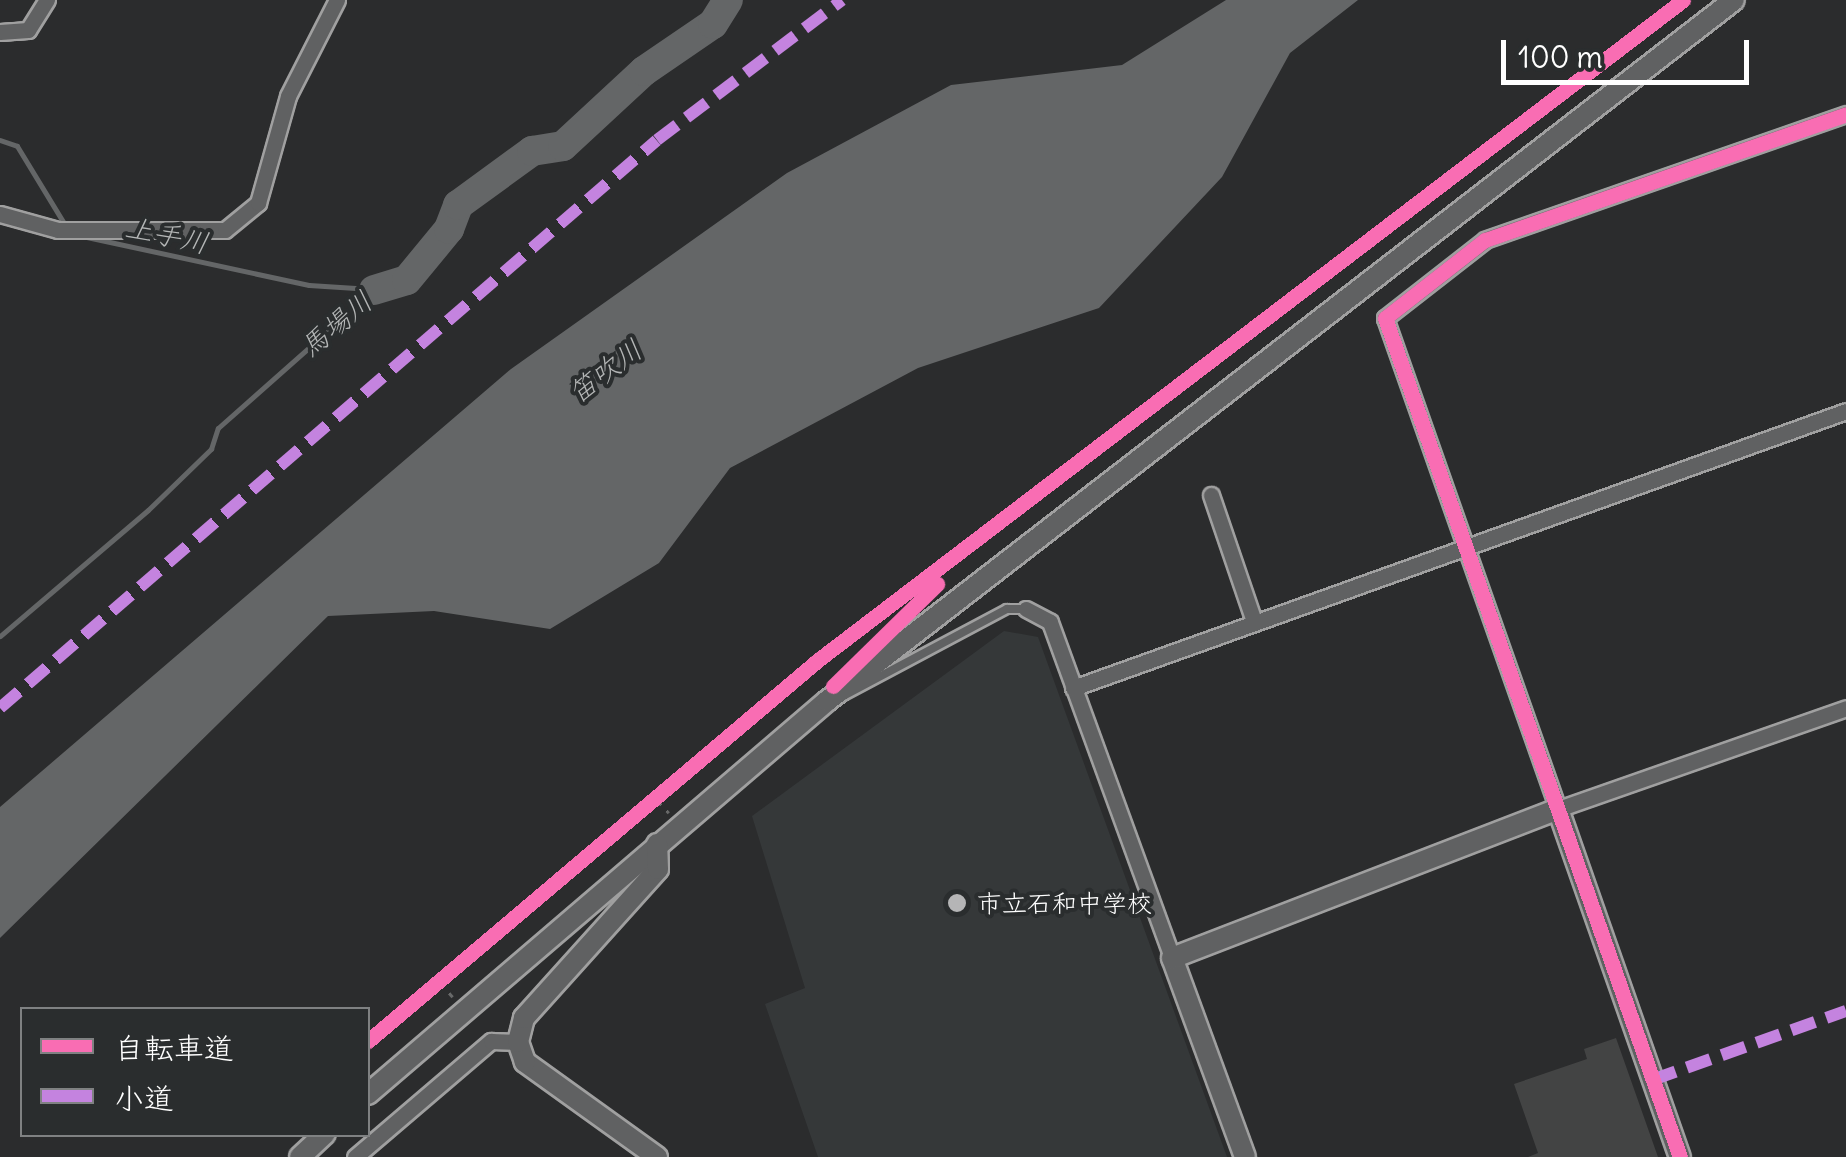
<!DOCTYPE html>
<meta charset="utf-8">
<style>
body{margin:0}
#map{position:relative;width:1846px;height:1157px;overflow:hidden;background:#2b2c2d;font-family:Delius,"Klee One",sans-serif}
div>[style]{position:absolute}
.built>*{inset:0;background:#353839}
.water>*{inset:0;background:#646667}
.stream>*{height:5px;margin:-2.5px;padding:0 2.5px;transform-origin:2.5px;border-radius:2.5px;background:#646667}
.river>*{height:30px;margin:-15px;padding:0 15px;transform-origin:15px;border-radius:15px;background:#646667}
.building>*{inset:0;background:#434444}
.path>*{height:2.5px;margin-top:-1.25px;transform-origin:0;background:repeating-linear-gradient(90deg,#686969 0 8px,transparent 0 16px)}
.roads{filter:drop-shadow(2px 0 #a0a0a0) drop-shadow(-2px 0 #a0a0a0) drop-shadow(0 2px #a0a0a0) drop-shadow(0 -2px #a0a0a0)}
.lane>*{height:8px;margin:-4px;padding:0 4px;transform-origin:4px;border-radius:4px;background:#606162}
.street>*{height:15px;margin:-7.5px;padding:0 7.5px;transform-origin:7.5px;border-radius:7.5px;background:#606162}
.secondary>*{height:20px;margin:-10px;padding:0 10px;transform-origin:10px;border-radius:10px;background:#606162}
.quiet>*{height:12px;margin-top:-6px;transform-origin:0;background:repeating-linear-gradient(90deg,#c483df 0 25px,transparent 0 37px)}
.cycleway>*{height:15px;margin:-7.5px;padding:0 7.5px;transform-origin:7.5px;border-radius:7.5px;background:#f96db3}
.dots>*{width:28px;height:28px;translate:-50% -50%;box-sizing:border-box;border:5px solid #2a2d2e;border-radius:50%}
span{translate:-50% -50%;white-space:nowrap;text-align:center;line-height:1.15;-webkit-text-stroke:8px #2a2d2e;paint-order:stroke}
.poi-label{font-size:25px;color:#fff}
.left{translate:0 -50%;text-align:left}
.water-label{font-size:28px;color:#b4b6b6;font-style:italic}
.legend{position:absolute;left:20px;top:1007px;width:350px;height:130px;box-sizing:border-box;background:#2a2d2e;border:2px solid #7f8182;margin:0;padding:12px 18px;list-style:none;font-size:30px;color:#fff}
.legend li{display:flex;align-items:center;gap:20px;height:50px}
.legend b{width:50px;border:2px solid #7f8182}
.scale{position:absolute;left:1501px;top:40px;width:248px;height:45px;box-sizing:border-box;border:5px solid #fff;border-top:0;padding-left:12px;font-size:30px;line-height:35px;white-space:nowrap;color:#fff;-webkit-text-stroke:8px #2a2d2e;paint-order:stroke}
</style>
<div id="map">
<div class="built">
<i style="clip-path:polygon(1004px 631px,1038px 637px,1227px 1157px,818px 1157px,765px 1004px,805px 988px,752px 816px)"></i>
</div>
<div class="water">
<i style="clip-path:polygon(1226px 0,1358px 0,1290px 53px,1222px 177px,1099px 308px,918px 368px,730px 468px,659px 563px,550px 629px,434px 611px,328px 616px,0 938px,0 807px,511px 369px,787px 173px,951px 85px,1122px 65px)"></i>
</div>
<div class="stream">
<i style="left:0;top:140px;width:18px;rotate:19deg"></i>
<i style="left:17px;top:146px;width:92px;rotate:58.7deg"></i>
<i style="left:82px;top:236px;width:232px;rotate:12.2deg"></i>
<i style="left:309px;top:285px;width:62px;rotate:3.7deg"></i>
<i style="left:0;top:636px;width:194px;rotate:-40.4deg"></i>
<i style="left:148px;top:510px;width:88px;rotate:-44.1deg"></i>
<i style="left:211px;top:449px;width:22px;rotate:-72deg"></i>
<i style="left:218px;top:428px;width:208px;rotate:-41.5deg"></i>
</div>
<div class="river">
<i style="left:374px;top:290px;width:34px;rotate:-17deg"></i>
<i style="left:407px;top:280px;width:66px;rotate:-50.5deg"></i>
<i style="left:449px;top:229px;width:26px;rotate:-69deg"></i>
<i style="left:458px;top:205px;width:92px;rotate:-36.1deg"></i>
<i style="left:532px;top:151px;width:31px;rotate:-9deg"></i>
<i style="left:563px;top:146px;width:110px;rotate:-42.8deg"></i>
<i style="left:644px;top:71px;width:83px;rotate:-34.3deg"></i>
<i style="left:713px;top:24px;width:28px;rotate:-58deg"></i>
</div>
<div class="building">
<i style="clip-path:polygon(1616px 1038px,1658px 1157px,1528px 1157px,1538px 1153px,1514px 1084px,1587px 1059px,1584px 1049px)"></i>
</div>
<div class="path">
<i style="left:656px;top:799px;width:19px;rotate:47deg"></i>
<i style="left:439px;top:981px;width:21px;rotate:49deg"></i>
</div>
<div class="roads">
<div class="lane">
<i style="left:832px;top:702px;width:198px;rotate:-28deg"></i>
<i style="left:1007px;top:609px;width:19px"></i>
</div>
<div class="street">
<i style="left:0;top:32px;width:28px;rotate:-4deg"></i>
<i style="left:28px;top:30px;width:36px;rotate:-58deg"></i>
<i style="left:1846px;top:114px;width:382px;rotate:160.8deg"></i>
<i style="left:1485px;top:240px;width:127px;rotate:142deg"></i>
<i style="left:1385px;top:318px;width:521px;rotate:70.59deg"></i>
<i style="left:1558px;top:809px;width:305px;rotate:-19.3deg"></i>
<i style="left:0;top:214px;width:60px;rotate:15.4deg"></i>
<i style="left:58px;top:230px;width:167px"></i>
<i style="left:225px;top:230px;width:43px;rotate:-39.3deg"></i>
<i style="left:258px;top:203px;width:111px;rotate:-74.3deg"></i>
<i style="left:288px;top:96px;width:108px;rotate:-63deg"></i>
<i style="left:1211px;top:495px;width:133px;rotate:71.2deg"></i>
<i style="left:1026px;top:609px;width:27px;rotate:28deg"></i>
<i style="left:1050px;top:622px;width:357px;rotate:70deg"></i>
<i style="left:1073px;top:688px;width:821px;rotate:-19.71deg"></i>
<i style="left:355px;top:1157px;width:179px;rotate:-40.5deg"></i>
<i style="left:491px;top:1041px;width:27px;rotate:2deg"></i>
</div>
<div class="secondary">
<i style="left:368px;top:1094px;width:604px;rotate:-40.57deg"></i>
<i style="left:827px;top:701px;width:1146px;rotate:-37.7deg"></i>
<i style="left:300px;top:1157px;width:34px;rotate:-43deg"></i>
<i style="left:657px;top:1157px;width:163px;rotate:-144.3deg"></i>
<i style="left:525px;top:1062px;width:21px;rotate:-109deg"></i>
<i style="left:518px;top:1042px;width:25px;rotate:-76deg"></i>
<i style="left:524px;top:1018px;width:200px;rotate:-48deg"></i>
<i style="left:658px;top:869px;width:25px;rotate:-92deg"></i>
<i style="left:1245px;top:1157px;width:212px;rotate:-110.1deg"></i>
<i style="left:1172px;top:958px;width:414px;rotate:-21.1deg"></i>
<i style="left:1558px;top:809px;width:369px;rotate:70.7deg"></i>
</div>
</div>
<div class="quiet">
<i style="left:0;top:708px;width:868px;rotate:-40.84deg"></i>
<i style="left:657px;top:140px;width:232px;rotate:-37.1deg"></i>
<i style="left:1652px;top:1080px;width:206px;rotate:-19.6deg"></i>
</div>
<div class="cycleway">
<i style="left:833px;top:686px;width:146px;rotate:-44.4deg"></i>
<i style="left:368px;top:1041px;width:590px;rotate:-40.25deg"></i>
<i style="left:818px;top:660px;width:1088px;rotate:-37.34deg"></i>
<i style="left:1680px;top:1157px;width:889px;rotate:-109.37deg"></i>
<i style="left:1385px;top:318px;width:127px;rotate:-38deg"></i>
<i style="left:1485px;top:240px;width:382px;rotate:-19.2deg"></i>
</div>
<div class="dots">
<i style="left:957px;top:903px;background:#b5b5b6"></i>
</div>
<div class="poi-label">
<span class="left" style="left:977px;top:903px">市立石和中学校</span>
</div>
<div class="water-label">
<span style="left:167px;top:235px;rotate:12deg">上手川</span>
<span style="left:336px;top:324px;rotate:-40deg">馬場川</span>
<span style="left:605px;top:371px;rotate:-37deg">笛吹川</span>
</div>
<ul class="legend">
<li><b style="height:12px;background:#f96db3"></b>自転車道</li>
<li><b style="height:12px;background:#c483df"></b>小道</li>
</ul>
<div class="scale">100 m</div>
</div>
